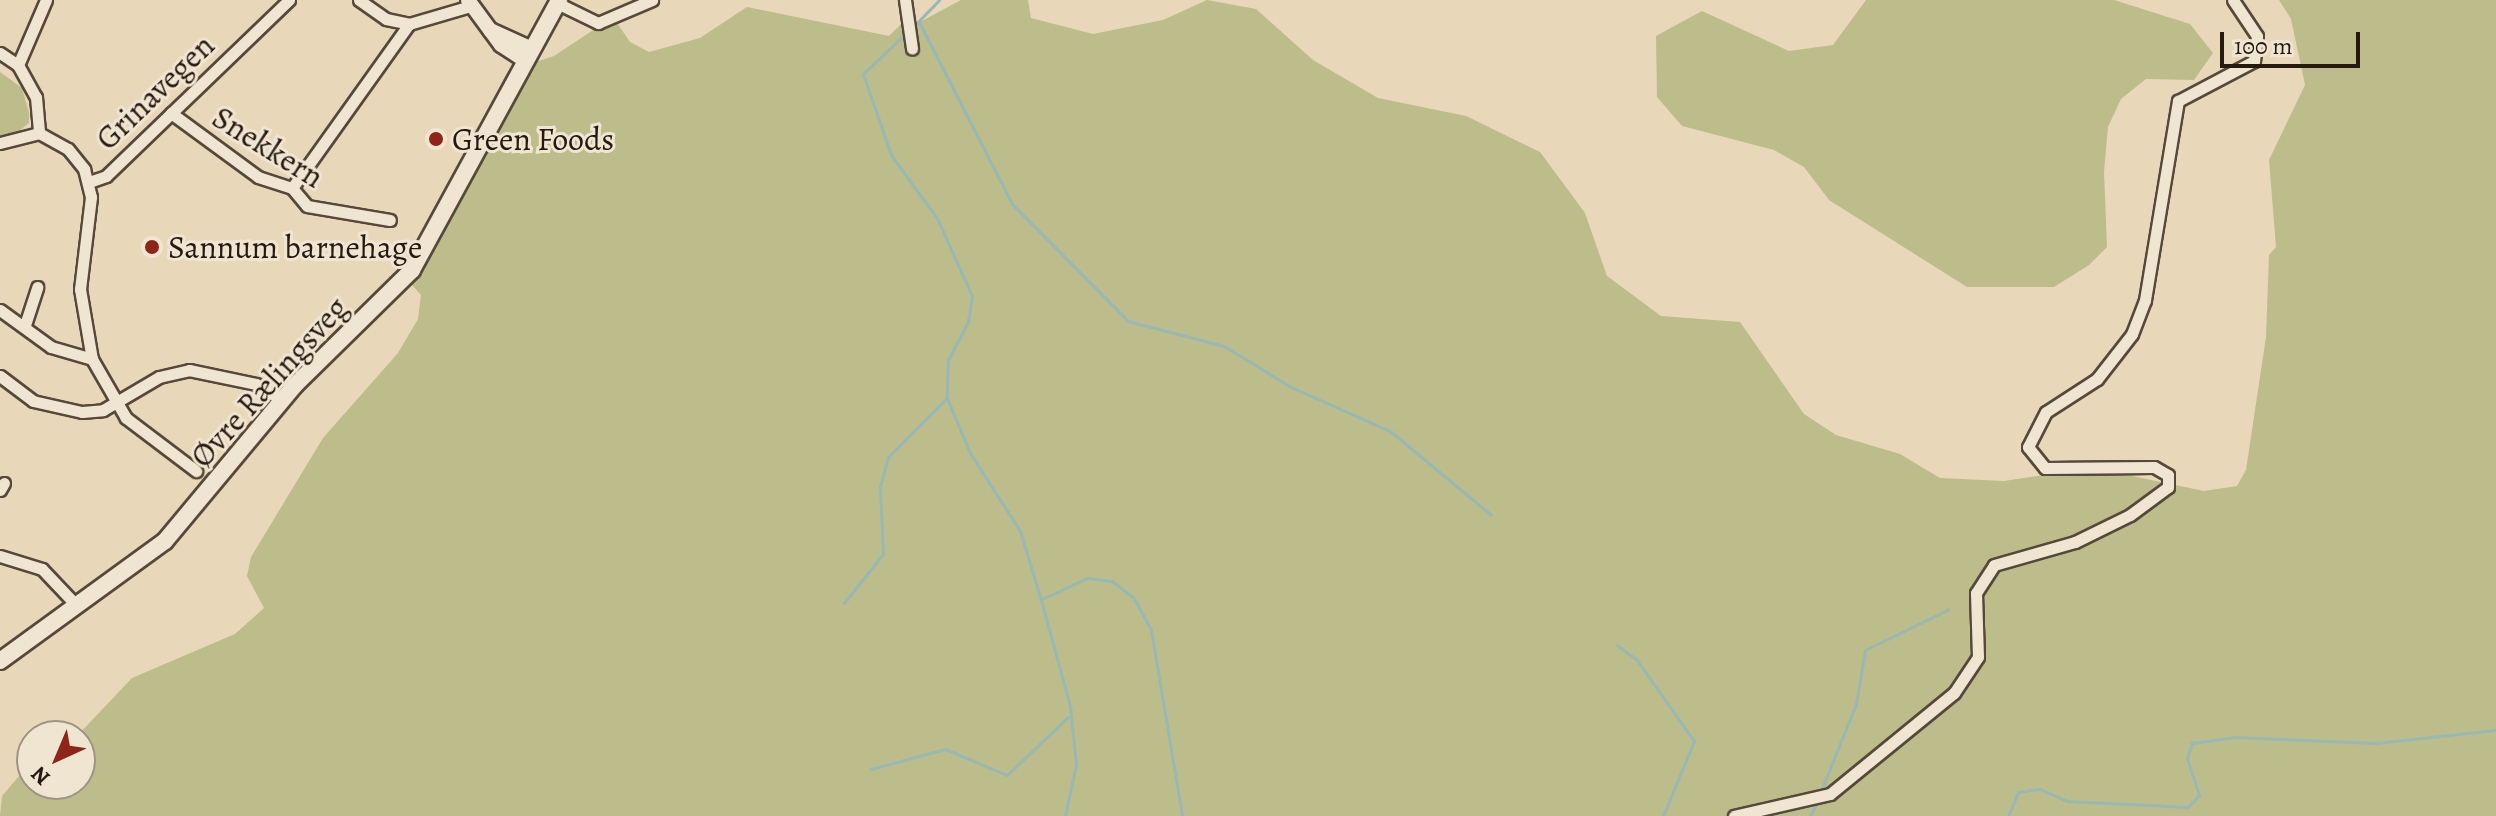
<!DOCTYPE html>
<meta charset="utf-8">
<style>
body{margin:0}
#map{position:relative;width:2496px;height:816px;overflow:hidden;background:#e8d7b8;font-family:Alegreya,serif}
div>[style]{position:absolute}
.green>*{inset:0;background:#bcbd8a}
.stream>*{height:3px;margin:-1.5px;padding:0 1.5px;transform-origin:1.5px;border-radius:1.5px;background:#98b8b4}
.roads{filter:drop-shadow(2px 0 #56483a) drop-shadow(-2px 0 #56483a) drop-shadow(0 2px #56483a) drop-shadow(0 -2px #56483a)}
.minor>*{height:11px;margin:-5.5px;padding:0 5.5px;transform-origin:5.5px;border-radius:5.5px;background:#f0e5d1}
.tertiary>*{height:14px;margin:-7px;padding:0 7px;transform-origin:7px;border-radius:7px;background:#f0e5d1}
.secondary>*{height:16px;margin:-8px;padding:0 8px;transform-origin:8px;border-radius:8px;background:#f0e5d1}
.dots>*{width:22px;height:22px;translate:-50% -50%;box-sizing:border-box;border:4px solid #f0e5d1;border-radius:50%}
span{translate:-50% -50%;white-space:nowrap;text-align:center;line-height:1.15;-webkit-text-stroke:6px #f0e5d1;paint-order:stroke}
.street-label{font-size:32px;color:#251910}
.poi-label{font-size:32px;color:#251910}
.left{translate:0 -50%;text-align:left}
.north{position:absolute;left:16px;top:720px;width:80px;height:80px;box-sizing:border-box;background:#f0e5d1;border:2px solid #9f9384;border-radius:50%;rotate:224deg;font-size:22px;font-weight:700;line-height:32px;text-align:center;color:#251910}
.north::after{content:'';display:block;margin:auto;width:28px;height:36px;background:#8f2418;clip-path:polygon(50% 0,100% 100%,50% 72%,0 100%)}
.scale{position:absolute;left:2220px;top:32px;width:140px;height:36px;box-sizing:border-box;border:4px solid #251910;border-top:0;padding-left:10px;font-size:24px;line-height:28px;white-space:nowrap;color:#251910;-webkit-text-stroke:6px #f0e5d1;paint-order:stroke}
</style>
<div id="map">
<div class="green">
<i style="clip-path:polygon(961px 0,1028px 0,1031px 18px,1093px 34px,1163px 20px,1207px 0,1256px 9px,1313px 60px,1378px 98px,1466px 116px,1540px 152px,1585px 213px,1607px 276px,1661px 316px,1740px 322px,1804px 414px,1836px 435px,1900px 454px,1940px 478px,2004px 481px,2065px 472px,2132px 476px,2204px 491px,2237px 486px,2246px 470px,2266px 337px,2269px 255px,2276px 247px,2269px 160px,2305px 85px,2291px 19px,2279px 0,2496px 0,2496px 816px,0 816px,2px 796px,31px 762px,32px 784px,80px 784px,77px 736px,132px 678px,235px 634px,264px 608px,247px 576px,251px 557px,323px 438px,398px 353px,418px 319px,421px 295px,402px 274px,508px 71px,554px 56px,613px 17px,630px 42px,649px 52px,700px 38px,747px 7px,889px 36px,903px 22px,918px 23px)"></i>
<i style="clip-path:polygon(1866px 0,2114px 0,2190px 24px,2213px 53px,2194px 80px,2146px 79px,2121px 99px,2108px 127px,2104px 172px,2107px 247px,2089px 265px,2054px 287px,1967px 287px,1829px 200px,1804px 167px,1774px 150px,1682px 126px,1657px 97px,1656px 36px,1702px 11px,1789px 51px,1833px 45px)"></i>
<i style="clip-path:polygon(0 72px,22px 88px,29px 113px,29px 123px,0 146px)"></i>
</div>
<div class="stream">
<i style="left:919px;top:22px;width:204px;rotate:62.9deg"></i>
<i style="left:1012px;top:204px;width:165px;rotate:45.2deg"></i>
<i style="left:1128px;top:321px;width:99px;rotate:14.6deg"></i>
<i style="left:1224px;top:346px;width:79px;rotate:31.5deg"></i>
<i style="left:1291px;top:387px;width:108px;rotate:24deg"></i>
<i style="left:1390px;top:431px;width:131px;rotate:39.7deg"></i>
<i style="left:912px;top:28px;width:39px;rotate:-46deg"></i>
<i style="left:906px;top:33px;width:59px;rotate:136.4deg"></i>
<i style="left:863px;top:74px;width:86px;rotate:70.9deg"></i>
<i style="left:891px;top:155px;width:78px;rotate:53.9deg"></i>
<i style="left:937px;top:218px;width:85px;rotate:65.8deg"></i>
<i style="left:972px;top:296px;width:26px;rotate:99deg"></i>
<i style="left:968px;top:322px;width:43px;rotate:117.8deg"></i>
<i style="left:948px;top:360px;width:38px;rotate:92deg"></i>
<i style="left:947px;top:398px;width:60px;rotate:67.3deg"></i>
<i style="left:970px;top:453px;width:93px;rotate:57.3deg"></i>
<i style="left:1020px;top:531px;width:72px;rotate:73.1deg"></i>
<i style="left:1041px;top:600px;width:110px;rotate:74.7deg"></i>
<i style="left:1070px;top:706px;width:59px;rotate:84.2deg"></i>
<i style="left:1076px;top:765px;width:52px;rotate:102.2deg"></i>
<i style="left:1042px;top:599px;width:50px;rotate:-25deg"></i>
<i style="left:1087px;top:578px;width:25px;rotate:7deg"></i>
<i style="left:1112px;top:581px;width:28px;rotate:38deg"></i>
<i style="left:1134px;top:598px;width:36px;rotate:62deg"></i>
<i style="left:1151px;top:630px;width:189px;rotate:80.5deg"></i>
<i style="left:844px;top:603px;width:63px;rotate:-51.5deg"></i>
<i style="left:883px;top:554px;width:67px;rotate:-92.6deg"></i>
<i style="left:880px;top:487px;width:31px;rotate:-75deg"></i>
<i style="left:888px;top:457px;width:83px;rotate:-45deg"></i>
<i style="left:1617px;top:645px;width:25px;rotate:37deg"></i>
<i style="left:1637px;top:660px;width:99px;rotate:54.9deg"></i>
<i style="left:1694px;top:741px;width:81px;rotate:112.5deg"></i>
<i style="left:871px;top:769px;width:77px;rotate:-15.1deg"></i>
<i style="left:945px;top:749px;width:67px;rotate:22.8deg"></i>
<i style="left:1007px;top:775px;width:84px;rotate:-43.6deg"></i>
<i style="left:1820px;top:793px;width:96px;rotate:-68deg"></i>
<i style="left:1856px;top:704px;width:55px;rotate:-80.5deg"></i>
<i style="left:1865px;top:650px;width:93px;rotate:-26deg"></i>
<i style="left:1810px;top:816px;width:18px;rotate:-63deg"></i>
<i style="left:2008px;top:816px;width:26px;rotate:-67deg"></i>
<i style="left:2018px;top:792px;width:22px;rotate:-8deg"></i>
<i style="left:2040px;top:789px;width:30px;rotate:24deg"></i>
<i style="left:2067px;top:801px;width:121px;rotate:2.8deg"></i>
<i style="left:2188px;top:807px;width:16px;rotate:-47deg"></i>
<i style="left:2199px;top:795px;width:39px;rotate:-108deg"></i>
<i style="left:2187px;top:758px;width:16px;rotate:-72deg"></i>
<i style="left:2192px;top:743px;width:44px;rotate:-7.8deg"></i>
<i style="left:2236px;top:737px;width:140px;rotate:2.5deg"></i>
<i style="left:2376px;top:743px;width:121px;rotate:-6.2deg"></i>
</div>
<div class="roads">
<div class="minor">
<i style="left:359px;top:0;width:33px;rotate:35deg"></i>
<i style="left:386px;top:19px;width:24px;rotate:12deg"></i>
<i style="left:409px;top:24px;width:64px;rotate:-16.4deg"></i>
<i style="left:905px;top:0;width:49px;rotate:81.7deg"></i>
<i style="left:557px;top:3px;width:46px;rotate:26deg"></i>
<i style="left:598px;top:23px;width:59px;rotate:-23.1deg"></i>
<i style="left:0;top:53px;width:22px;rotate:34deg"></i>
<i style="left:18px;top:65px;width:37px;rotate:61deg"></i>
<i style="left:36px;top:97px;width:36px;rotate:85deg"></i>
<i style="left:18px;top:65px;width:71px;rotate:-66.7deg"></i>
<i style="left:171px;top:113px;width:108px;rotate:36.3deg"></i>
<i style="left:258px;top:177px;width:36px;rotate:18deg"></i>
<i style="left:0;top:143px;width:40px;rotate:-14.4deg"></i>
<i style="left:39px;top:133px;width:33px;rotate:29deg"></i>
<i style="left:68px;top:149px;width:26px;rotate:51deg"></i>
<i style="left:84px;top:169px;width:29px;rotate:76deg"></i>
<i style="left:91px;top:197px;width:93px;rotate:96.8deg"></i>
<i style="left:80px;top:289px;width:71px;rotate:80.3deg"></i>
<i style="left:92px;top:359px;width:68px;rotate:60deg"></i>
<i style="left:126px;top:418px;width:88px;rotate:37.1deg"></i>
<i style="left:89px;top:182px;width:18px;rotate:-19deg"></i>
<i style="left:106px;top:176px;width:254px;rotate:-43.9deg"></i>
<i style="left:292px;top:188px;width:201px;rotate:-54.5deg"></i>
<i style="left:292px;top:188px;width:23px;rotate:50deg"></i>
<i style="left:307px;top:206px;width:84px;rotate:9.6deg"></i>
<i style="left:0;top:310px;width:63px;rotate:36deg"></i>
<i style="left:51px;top:347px;width:43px;rotate:16.3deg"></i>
<i style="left:25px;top:325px;width:40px;rotate:-72deg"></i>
<i style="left:0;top:376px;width:41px;rotate:37.1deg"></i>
<i style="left:33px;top:401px;width:50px;rotate:12.7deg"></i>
<i style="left:82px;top:412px;width:21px;rotate:-5deg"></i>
<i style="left:103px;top:410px;width:65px;rotate:-30.5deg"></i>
<i style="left:159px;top:377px;width:31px;rotate:-13deg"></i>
<i style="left:189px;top:370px;width:68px;rotate:11.8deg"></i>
<i style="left:256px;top:384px;width:31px;rotate:32deg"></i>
<i style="left:0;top:490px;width:8px;rotate:-60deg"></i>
<i style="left:0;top:556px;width:44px;rotate:17.2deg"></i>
<i style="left:42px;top:569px;width:51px;rotate:46.6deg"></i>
<i style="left:1734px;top:816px;width:98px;rotate:-12.9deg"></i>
<i style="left:1830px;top:794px;width:160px;rotate:-39.2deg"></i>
<i style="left:1954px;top:693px;width:43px;rotate:-56.3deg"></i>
<i style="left:1978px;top:657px;width:64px;rotate:-91.8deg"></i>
<i style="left:1976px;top:593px;width:33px;rotate:-57deg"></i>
<i style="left:1994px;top:565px;width:84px;rotate:-15.9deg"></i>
<i style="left:2075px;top:542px;width:61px;rotate:-26.1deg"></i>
<i style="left:2130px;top:515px;width:47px;rotate:-36.4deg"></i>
<i style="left:2168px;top:487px;width:12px;rotate:-90deg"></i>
<i style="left:2168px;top:475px;width:16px;rotate:-150deg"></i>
<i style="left:2154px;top:467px;width:109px;rotate:179.5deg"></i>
<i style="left:2045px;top:468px;width:27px;rotate:-129deg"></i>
<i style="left:2028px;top:447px;width:39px;rotate:-63deg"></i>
<i style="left:2046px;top:412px;width:61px;rotate:-32.9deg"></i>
<i style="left:2097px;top:379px;width:57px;rotate:-52.1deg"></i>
<i style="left:2132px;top:334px;width:36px;rotate:-69deg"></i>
<i style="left:2145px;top:300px;width:202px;rotate:-80.6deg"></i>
<i style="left:2178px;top:101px;width:86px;rotate:-27.8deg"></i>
<i style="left:2254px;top:61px;width:25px;rotate:-83deg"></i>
<i style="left:2257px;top:36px;width:43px;rotate:-123.7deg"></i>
</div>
<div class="tertiary">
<i style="left:468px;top:0;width:56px;rotate:53.7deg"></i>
<i style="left:501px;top:45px;width:27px;rotate:33deg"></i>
<i style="left:490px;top:30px;width:44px;rotate:24.2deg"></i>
</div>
<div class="secondary">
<i style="left:0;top:661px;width:204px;rotate:-36deg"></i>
<i style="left:165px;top:541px;width:202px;rotate:-50.2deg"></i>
<i style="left:294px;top:386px;width:165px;rotate:-44.5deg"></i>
<i style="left:412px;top:270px;width:307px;rotate:-61.4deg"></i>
</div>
</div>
<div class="dots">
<i style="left:436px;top:139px;background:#8f2418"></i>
<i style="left:152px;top:247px;background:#8f2418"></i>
</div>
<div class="street-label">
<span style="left:155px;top:92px;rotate:-44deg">Grinavegen</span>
<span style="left:268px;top:147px;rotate:32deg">Snekkern</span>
<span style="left:269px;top:382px;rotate:-48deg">Øvre Rælingsveg</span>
</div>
<div class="poi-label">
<span class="left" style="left:452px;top:139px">Green Foods</span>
<span class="left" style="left:168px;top:247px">Sannum barnehage</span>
</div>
<div class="north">N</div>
<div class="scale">100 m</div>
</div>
